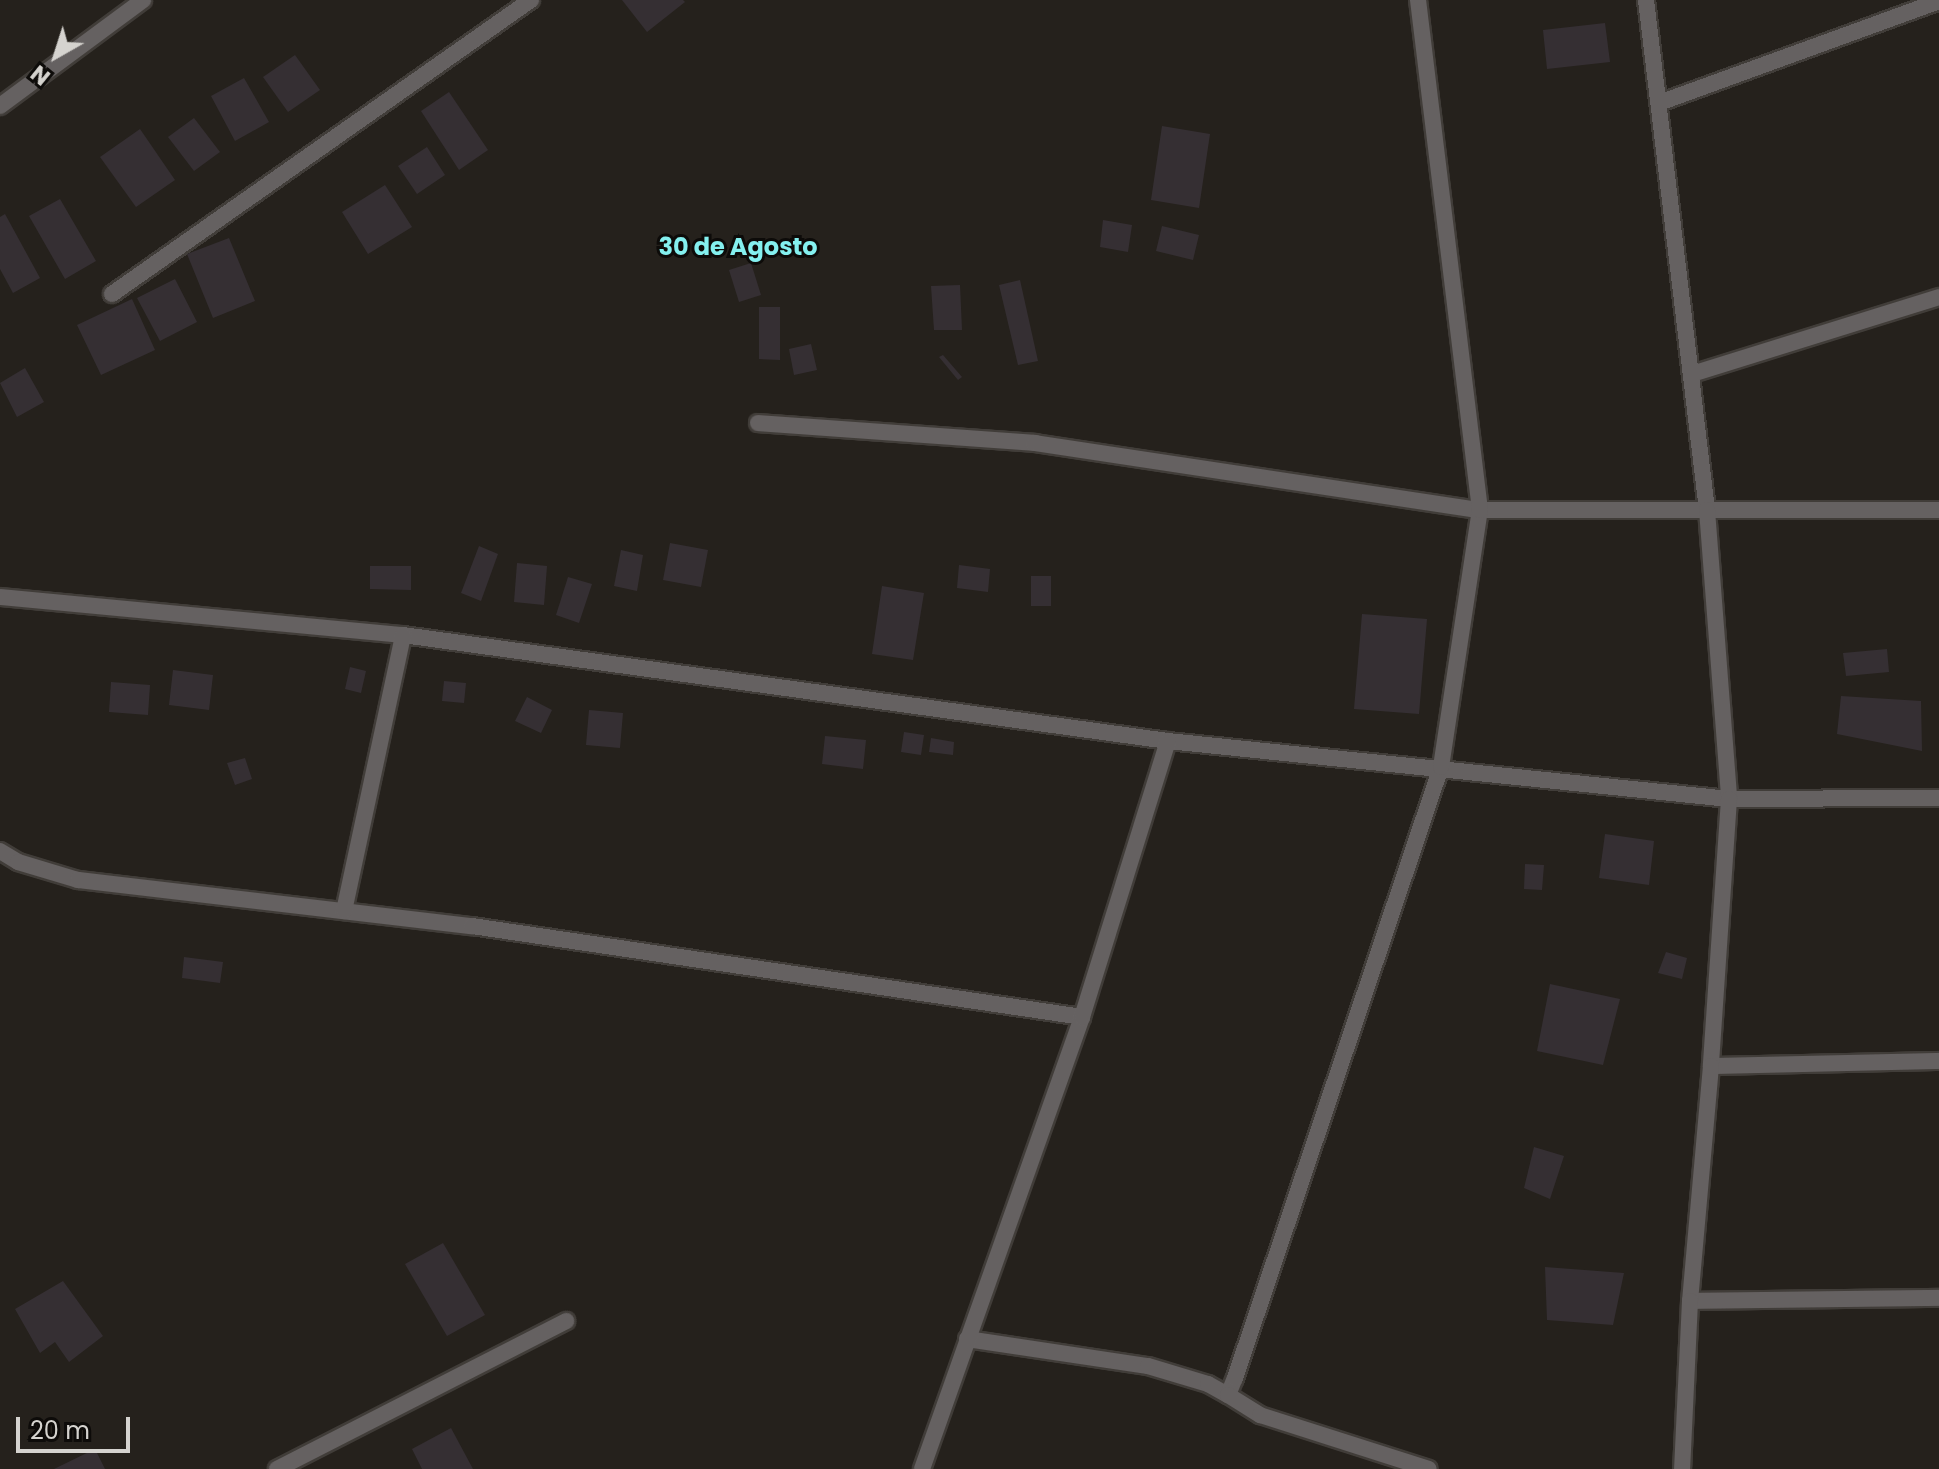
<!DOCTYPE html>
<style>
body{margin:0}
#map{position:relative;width:1939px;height:1469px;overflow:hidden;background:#25211c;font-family:Poppins,sans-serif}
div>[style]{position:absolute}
.building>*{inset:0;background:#352f33}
.roads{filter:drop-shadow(2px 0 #413d39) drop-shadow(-2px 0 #413d39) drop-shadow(0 2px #413d39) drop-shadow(0 -2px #413d39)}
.minor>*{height:16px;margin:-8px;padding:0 8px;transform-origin:8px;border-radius:8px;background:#656161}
.tertiary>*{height:16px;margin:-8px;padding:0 8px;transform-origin:8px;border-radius:8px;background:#656161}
span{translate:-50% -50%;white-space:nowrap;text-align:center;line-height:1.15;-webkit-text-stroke:6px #0d0b09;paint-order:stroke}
.neighbourhood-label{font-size:24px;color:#84f0ef;font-weight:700}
.north{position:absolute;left:16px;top:16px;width:80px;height:80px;-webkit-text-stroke:6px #0d0b09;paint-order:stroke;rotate:219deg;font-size:22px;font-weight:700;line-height:32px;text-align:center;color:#d5d3cf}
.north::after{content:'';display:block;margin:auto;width:28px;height:36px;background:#d5d3cf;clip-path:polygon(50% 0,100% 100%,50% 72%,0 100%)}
.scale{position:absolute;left:16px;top:1417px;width:114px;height:36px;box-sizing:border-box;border:4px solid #d5d3cf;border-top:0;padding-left:10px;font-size:24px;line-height:28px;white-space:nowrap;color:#d5d3cf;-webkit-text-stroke:6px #0d0b09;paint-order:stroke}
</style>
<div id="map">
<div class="building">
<i style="clip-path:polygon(622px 0,683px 0,685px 2px,647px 32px)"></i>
<i style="clip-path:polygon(1605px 23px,1610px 62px,1547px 69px,1543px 30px)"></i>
<i style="clip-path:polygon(295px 55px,320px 90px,288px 112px,263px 77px)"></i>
<i style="clip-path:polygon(244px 78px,269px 122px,235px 141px,211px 96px)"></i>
<i style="clip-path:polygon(449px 92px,488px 150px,459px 170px,421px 111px)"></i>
<i style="clip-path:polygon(194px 118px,220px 152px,194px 171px,168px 137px)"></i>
<i style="clip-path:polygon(1162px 126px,1210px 134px,1199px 208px,1151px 200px)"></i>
<i style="clip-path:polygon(140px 129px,175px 180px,136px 207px,100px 157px)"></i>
<i style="clip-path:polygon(427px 147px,445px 175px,417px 194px,398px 166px)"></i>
<i style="clip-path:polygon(385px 185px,412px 227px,368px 254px,342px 212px)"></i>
<i style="clip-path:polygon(60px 199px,96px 261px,65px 279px,29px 216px)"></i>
<i style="clip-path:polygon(5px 214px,40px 278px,13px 293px,0 269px,0 217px)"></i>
<i style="clip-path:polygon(1103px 220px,1132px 225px,1128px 252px,1100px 247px)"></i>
<i style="clip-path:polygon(1162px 226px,1199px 235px,1193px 260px,1156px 251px)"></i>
<i style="clip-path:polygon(229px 238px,255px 301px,213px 318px,187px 254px)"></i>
<i style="clip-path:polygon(751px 263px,761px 295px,739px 302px,729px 270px)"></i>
<i style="clip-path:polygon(175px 279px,197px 322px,160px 341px,137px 298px)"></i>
<i style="clip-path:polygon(1020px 280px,1038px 361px,1018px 365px,999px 285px)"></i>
<i style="clip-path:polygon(960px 285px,962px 330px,934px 330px,931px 286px)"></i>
<i style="clip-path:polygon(132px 299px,155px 350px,101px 375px,77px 325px)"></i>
<i style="clip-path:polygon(759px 307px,780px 307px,780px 360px,759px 359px)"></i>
<i style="clip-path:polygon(811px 344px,817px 370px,794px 375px,789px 349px)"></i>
<i style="clip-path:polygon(943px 355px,962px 377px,958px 380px,939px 357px)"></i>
<i style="clip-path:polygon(25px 368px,44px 402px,17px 417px,0 383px)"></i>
<i style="clip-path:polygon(670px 543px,708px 550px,701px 587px,663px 580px)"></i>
<i style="clip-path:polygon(479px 546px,498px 554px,481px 601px,461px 593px)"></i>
<i style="clip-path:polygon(621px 550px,643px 555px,637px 591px,614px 586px)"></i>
<i style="clip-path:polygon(517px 563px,547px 566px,544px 605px,514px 602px)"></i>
<i style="clip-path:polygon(959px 565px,990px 569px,988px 592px,957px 588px)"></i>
<i style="clip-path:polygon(370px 566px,411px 566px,411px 590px,370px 589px)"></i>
<i style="clip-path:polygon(1031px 576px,1051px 576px,1051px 606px,1031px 606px)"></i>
<i style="clip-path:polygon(568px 577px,592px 584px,579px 623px,556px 615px)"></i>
<i style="clip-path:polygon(882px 586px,924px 593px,913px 660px,872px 654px)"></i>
<i style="clip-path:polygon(1362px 614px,1427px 619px,1419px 714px,1354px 709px)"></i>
<i style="clip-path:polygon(1887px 649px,1889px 672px,1846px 676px,1843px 653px)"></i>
<i style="clip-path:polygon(350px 667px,366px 671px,361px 693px,345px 689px)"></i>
<i style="clip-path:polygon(173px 670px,213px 675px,209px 710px,169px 705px)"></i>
<i style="clip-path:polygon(444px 681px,466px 683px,464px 703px,442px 701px)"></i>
<i style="clip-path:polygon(111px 682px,150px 685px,148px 715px,109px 712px)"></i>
<i style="clip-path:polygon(1841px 696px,1921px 701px,1922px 751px,1837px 734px)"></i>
<i style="clip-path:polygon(527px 697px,552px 710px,541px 733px,515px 721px)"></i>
<i style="clip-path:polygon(589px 710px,623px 713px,620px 748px,586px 745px)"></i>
<i style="clip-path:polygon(904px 732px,924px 735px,921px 755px,901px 752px)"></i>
<i style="clip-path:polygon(825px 736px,866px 740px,863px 769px,822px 764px)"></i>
<i style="clip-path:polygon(931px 738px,954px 742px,953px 755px,929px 752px)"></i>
<i style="clip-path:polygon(245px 758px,252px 779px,235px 785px,227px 763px)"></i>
<i style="clip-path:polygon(1605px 834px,1654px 841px,1649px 885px,1599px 878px)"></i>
<i style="clip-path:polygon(1525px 864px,1544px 865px,1542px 890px,1524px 889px)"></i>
<i style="clip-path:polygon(1666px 952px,1687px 958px,1682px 979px,1658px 973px)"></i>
<i style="clip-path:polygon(184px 957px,223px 962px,220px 983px,182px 978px)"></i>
<i style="clip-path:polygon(1550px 984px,1620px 999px,1603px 1065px,1537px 1051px)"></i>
<i style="clip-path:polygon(1534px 1147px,1564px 1156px,1550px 1199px,1524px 1188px)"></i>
<i style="clip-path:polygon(443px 1243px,485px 1315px,447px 1336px,405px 1264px)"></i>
<i style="clip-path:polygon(1545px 1267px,1624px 1273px,1613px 1325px,1547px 1320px)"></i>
<i style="clip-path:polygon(63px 1281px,103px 1336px,69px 1362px,55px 1342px,40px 1353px,15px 1309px)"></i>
<i style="clip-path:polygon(451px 1428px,473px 1469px,422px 1469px,412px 1449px)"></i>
<i style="clip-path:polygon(95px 1449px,105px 1469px,54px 1469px)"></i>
</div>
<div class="roads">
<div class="minor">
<i style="left:1659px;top:103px;width:298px;rotate:-20deg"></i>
<i style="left:0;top:106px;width:178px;rotate:-36.5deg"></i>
<i style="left:112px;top:294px;width:512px;rotate:-35.06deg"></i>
<i style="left:1692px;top:374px;width:259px;rotate:-17.3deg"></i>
<i style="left:758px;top:423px;width:278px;rotate:4.1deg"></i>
<i style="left:1035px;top:443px;width:450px;rotate:8.6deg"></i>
<i style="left:1480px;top:510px;width:459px"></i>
<i style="left:0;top:597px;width:405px;rotate:5.4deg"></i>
<i style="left:403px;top:635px;width:772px;rotate:7.89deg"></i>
<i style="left:1168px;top:741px;width:564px;rotate:5.9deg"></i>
<i style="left:1729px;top:799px;width:210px;rotate:-0.3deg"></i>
<i style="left:0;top:851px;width:21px;rotate:31deg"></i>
<i style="left:18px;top:862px;width:63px;rotate:16.7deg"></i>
<i style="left:78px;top:880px;width:397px;rotate:6.7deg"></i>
<i style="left:472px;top:926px;width:617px;rotate:8.48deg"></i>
<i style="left:344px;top:911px;width:282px;rotate:-77.9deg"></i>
<i style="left:1711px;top:1066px;width:228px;rotate:-1.3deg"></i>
<i style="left:1690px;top:1301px;width:249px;rotate:-0.7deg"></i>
<i style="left:967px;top:1339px;width:183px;rotate:8.5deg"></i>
<i style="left:1148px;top:1366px;width:63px;rotate:16.7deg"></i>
<i style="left:1208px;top:1384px;width:23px;rotate:29deg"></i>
<i style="left:1228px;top:1395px;width:18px;rotate:-68deg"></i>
<i style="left:1235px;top:1378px;width:645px;rotate:-71.37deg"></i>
<i style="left:1441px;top:767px;width:260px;rotate:-81.4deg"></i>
<i style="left:1480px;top:510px;width:514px;rotate:-96.93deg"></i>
<i style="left:1228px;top:1395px;width:38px;rotate:32deg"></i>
<i style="left:1260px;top:1415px;width:177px;rotate:17.7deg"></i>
<i style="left:277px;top:1469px;width:325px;rotate:-27.1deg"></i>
<i style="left:922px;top:1469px;width:479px;rotate:-70.5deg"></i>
<i style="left:1082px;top:1017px;width:289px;rotate:-72.7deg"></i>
</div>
<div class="tertiary">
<i style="left:1646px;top:0;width:514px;rotate:83.18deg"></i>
<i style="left:1707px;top:510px;width:290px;rotate:85.6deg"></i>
<i style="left:1729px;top:799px;width:268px;rotate:93.9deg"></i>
<i style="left:1711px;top:1066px;width:236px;rotate:95.1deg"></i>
<i style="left:1690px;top:1301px;width:168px;rotate:92.7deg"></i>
</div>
</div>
<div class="neighbourhood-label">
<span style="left:738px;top:247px">30 de Agosto</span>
</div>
<div class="north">N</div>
<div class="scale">20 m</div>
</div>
